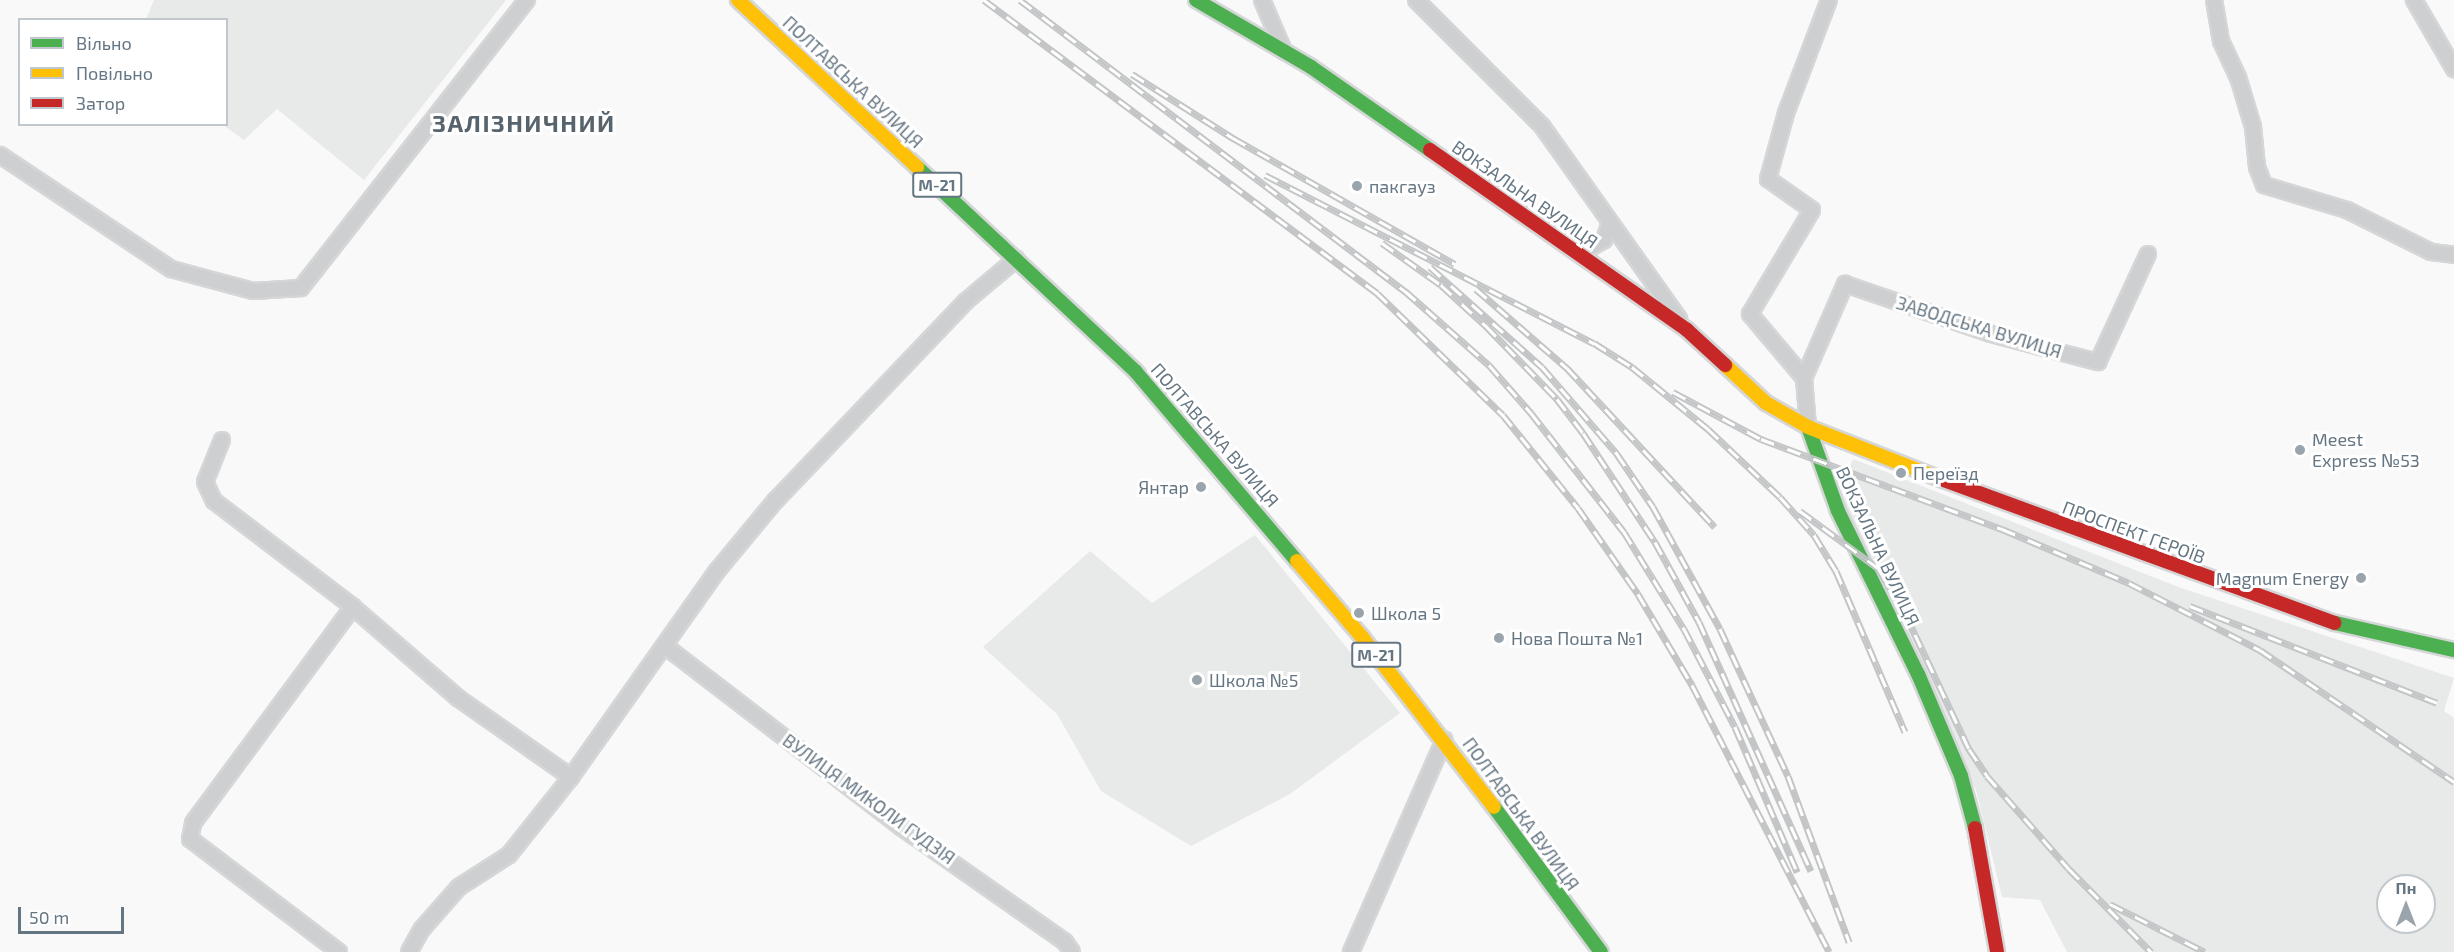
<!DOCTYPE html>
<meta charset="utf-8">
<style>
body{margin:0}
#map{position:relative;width:2454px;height:952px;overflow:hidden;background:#f9f9f9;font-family:"Exo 2",sans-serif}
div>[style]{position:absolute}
.built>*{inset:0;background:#e8e9e9}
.roads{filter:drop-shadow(2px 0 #d5d6d7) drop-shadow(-2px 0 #d5d6d7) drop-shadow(0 2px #d5d6d7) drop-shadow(0 -2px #d5d6d7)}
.street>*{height:14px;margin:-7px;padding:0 7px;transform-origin:7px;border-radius:7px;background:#cecfd0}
.fast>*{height:14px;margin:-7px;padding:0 7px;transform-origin:7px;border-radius:7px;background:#4caf50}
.slow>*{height:14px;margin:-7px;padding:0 7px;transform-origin:7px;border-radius:7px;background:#ffc107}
.jam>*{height:14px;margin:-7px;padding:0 7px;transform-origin:7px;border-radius:7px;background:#c62828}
.rail>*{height:7px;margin-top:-3.5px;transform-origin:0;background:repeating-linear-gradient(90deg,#fff 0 14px,#c3c5c6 0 28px);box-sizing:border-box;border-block:2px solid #c3c5c6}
.dots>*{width:16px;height:16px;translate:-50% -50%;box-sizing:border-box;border:3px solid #fff;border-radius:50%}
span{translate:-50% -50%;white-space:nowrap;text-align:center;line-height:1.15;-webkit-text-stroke:6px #fff;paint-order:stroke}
.shield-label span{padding:2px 4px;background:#fff;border:2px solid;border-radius:4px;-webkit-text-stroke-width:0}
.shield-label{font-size:16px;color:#657683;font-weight:700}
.street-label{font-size:18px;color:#657683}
.poi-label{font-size:18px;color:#657683}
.left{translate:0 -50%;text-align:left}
.right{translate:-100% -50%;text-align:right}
.district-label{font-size:24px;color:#57646e;font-weight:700;letter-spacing:1.5px}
.legend{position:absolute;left:18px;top:18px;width:210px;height:108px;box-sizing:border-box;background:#fff;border:2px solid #c1c8cd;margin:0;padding:8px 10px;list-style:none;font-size:18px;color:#657683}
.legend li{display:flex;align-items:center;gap:12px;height:30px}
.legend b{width:30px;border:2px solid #c1c8cd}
.north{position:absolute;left:2376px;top:874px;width:60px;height:60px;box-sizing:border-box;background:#fff;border:2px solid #c1c8cd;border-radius:50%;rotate:0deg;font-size:16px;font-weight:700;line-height:24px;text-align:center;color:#657683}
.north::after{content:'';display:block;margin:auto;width:21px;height:27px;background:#99a4ac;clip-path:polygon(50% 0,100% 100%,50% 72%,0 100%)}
.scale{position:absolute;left:18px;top:907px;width:106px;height:27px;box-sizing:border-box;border:3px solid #657683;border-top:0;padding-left:8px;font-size:18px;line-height:21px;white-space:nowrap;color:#657683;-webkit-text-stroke:4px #fff;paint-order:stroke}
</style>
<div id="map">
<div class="built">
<i style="clip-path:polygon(154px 0,506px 0,364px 180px,277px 109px,244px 140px,223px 125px,226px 124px,226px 20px,146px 19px)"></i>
<i style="clip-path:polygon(evenodd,1853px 459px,2181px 588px,2454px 678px,2444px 711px,2454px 718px,2454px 952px,2067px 952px,2040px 900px,2002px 897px,1976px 790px,1836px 503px,1853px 459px,2388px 886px,2424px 886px,2424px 922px,2388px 922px,2388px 886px)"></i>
<i style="clip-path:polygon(1255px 535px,1400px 713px,1290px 794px,1191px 846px,1101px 791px,1057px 714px,983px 647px,1090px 551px,1152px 603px)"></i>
</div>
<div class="roads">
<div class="street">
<i style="left:1262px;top:0;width:56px;rotate:66.7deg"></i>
<i style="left:1416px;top:0;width:178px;rotate:45deg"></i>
<i style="left:1542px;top:126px;width:237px;rotate:54.6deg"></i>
<i style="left:2214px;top:0;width:42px;rotate:80.3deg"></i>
<i style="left:2221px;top:41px;width:40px;rotate:65deg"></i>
<i style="left:2238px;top:77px;width:52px;rotate:73.3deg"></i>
<i style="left:2253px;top:127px;width:40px;rotate:84.3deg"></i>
<i style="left:2257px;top:167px;width:19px;rotate:69deg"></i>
<i style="left:2264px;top:185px;width:87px;rotate:16.8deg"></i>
<i style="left:2347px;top:210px;width:94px;rotate:26.6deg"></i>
<i style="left:2431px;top:252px;width:23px;rotate:7deg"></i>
<i style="left:2414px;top:0;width:80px;rotate:59.9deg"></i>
<i style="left:0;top:155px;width:206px;rotate:33.7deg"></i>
<i style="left:171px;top:269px;width:85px;rotate:15deg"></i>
<i style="left:253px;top:291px;width:48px;rotate:-3.6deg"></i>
<i style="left:301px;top:288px;width:366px;rotate:-51.9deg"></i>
<i style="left:1579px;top:254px;width:29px;rotate:-29deg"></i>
<i style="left:1604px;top:240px;width:18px;rotate:-71deg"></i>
<i style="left:1804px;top:378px;width:103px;rotate:-66.4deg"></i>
<i style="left:1845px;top:284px;width:154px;rotate:18.9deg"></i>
<i style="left:1991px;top:334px;width:111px;rotate:14.7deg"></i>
<i style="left:2098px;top:362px;width:119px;rotate:-65.2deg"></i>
<i style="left:1808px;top:427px;width:49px;rotate:-94.7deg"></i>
<i style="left:1804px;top:378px;width:84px;rotate:-130.2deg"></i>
<i style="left:1750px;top:314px;width:121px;rotate:-59.2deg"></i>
<i style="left:1812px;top:210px;width:54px;rotate:-144.8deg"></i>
<i style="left:1768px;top:179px;width:68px;rotate:-74.7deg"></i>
<i style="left:1786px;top:113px;width:121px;rotate:-69.2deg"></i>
<i style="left:222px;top:440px;width:45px;rotate:112deg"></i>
<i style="left:205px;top:482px;width:21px;rotate:65deg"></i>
<i style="left:214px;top:501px;width:175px;rotate:37.3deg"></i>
<i style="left:353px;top:607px;width:139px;rotate:40.9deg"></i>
<i style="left:458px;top:698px;width:138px;rotate:35deg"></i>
<i style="left:665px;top:646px;width:297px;rotate:37.5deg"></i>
<i style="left:901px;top:827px;width:200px;rotate:35deg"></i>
<i style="left:1065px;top:942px;width:12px;rotate:55deg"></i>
<i style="left:339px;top:952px;width:187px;rotate:-142.8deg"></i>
<i style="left:190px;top:839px;width:16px;rotate:-79deg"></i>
<i style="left:193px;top:823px;width:269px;rotate:-53.5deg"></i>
<i style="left:409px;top:952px;width:26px;rotate:-61deg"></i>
<i style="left:422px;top:929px;width:56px;rotate:-48.6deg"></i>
<i style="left:459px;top:887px;width:59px;rotate:-32.6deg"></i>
<i style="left:509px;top:855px;width:100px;rotate:-51.5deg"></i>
<i style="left:571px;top:777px;width:252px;rotate:-54.7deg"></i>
<i style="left:717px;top:571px;width:91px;rotate:-50.4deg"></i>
<i style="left:775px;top:501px;width:275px;rotate:-46.3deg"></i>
<i style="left:965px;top:302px;width:67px;rotate:-40.1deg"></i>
<i style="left:1351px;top:952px;width:232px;rotate:-66.3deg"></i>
</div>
<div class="fast">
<i style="left:1196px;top:0;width:133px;rotate:30.2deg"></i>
<i style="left:1311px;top:67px;width:145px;rotate:34.9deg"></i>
<i style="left:917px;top:167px;width:300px;rotate:43.1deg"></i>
<i style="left:1136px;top:372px;width:248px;rotate:49.6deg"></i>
<i style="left:1808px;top:427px;width:89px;rotate:70.3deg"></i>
<i style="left:1838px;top:511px;width:182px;rotate:63.9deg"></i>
<i style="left:1918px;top:674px;width:111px;rotate:67.1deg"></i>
<i style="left:1961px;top:776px;width:54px;rotate:74.9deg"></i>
<i style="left:2335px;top:623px;width:122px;rotate:12.8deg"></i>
<i style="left:1494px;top:807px;width:180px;rotate:53.6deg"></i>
</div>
<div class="slow">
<i style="left:738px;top:0;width:245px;rotate:43deg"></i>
<i style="left:1725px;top:365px;width:56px;rotate:42.8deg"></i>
<i style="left:1766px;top:403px;width:48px;rotate:29.7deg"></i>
<i style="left:1808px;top:427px;width:143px;rotate:21.4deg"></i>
<i style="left:1297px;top:561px;width:100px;rotate:49.5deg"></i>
<i style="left:1362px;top:637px;width:215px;rotate:52.2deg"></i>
</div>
<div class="jam">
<i style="left:1430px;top:150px;width:314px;rotate:35deg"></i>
<i style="left:1687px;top:330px;width:52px;rotate:42.6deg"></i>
<i style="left:1941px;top:479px;width:419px;rotate:20.1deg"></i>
<i style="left:1975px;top:828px;width:126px;rotate:79.9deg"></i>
</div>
</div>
<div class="rail">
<i style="left:984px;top:0;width:490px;rotate:36.7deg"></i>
<i style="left:1377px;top:293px;width:175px;rotate:44.1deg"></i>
<i style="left:1503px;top:415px;width:119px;rotate:51.1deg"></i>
<i style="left:1578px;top:508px;width:105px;rotate:55.1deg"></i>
<i style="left:1638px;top:594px;width:106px;rotate:59.3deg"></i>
<i style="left:1692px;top:685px;width:300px;rotate:62.8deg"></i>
<i style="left:1020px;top:0;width:483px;rotate:37.1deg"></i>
<i style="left:1405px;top:291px;width:112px;rotate:41.4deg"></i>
<i style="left:1489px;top:365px;width:64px;rotate:48.8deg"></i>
<i style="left:1531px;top:413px;width:151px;rotate:52deg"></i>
<i style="left:1624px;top:532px;width:114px;rotate:58.3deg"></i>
<i style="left:1684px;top:629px;width:110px;rotate:62.5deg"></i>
<i style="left:1735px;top:727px;width:158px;rotate:66.8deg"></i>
<i style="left:1132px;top:74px;width:120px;rotate:32.4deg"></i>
<i style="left:1233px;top:138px;width:255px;rotate:29.6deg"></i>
<i style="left:1265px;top:175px;width:369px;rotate:27.1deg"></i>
<i style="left:1594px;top:343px;width:45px;rotate:32.3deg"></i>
<i style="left:1632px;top:367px;width:98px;rotate:39.2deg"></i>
<i style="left:1708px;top:429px;width:99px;rotate:43.4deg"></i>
<i style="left:1780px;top:497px;width:51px;rotate:48.2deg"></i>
<i style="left:1814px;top:535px;width:42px;rotate:58.6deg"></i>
<i style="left:1836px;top:571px;width:175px;rotate:66.8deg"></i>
<i style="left:1382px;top:243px;width:72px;rotate:35.4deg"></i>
<i style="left:1441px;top:285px;width:61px;rotate:42.3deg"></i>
<i style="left:1486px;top:326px;width:102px;rotate:45.8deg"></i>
<i style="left:1557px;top:399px;width:43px;rotate:52.6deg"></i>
<i style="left:1583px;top:433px;width:131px;rotate:56.6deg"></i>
<i style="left:1655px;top:542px;width:91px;rotate:61.2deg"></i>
<i style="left:1699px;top:622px;width:273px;rotate:65.8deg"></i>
<i style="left:1430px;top:267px;width:150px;rotate:41.8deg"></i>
<i style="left:1542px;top:367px;width:115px;rotate:49.2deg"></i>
<i style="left:1617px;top:454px;width:64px;rotate:55.8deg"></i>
<i style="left:1653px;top:507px;width:139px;rotate:61.2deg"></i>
<i style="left:1720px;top:629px;width:162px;rotate:65.2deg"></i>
<i style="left:1788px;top:776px;width:177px;rotate:69.8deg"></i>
<i style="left:1476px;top:289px;width:121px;rotate:41deg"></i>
<i style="left:1567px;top:368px;width:217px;rotate:47.1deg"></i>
<i style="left:1673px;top:392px;width:100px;rotate:28.1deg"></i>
<i style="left:1761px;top:439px;width:257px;rotate:20.5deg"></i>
<i style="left:2002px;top:529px;width:138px;rotate:23deg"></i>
<i style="left:2129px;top:583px;width:147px;rotate:27.1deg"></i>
<i style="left:2260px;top:650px;width:235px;rotate:34.2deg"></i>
<i style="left:1800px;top:511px;width:97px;rotate:36.2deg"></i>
<i style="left:1878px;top:568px;width:48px;rotate:58.6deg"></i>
<i style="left:1903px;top:609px;width:155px;rotate:64.8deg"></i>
<i style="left:1969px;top:749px;width:32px;rotate:56deg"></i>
<i style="left:1987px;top:776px;width:124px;rotate:48.6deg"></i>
<i style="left:2069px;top:869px;width:117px;rotate:45.3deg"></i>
<i style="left:2190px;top:606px;width:265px;rotate:21.4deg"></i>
<i style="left:2110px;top:904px;width:106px;rotate:26.8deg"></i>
</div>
<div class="dots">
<i style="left:1357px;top:186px;background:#99a4ac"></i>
<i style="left:2300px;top:450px;background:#99a4ac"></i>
<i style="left:1901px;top:473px;background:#99a4ac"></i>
<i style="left:1201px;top:487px;background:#99a4ac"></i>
<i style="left:2361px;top:578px;background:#99a4ac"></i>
<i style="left:1359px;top:613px;background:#99a4ac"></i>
<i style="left:1499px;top:638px;background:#99a4ac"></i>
<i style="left:1197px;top:680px;background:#99a4ac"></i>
</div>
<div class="shield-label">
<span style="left:937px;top:185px">М-21</span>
<span style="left:1376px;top:655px">М-21</span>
</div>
<div class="street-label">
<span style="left:853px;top:82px;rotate:43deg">ПОЛТАВСЬКА ВУЛИЦЯ</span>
<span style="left:1525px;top:194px;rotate:35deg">ВОКЗАЛЬНА ВУЛИЦЯ</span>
<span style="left:1979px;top:327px;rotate:17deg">ЗАВОДСЬКА ВУЛИЦЯ</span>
<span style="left:1215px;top:435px;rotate:49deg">ПОЛТАВСЬКА ВУЛИЦЯ</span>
<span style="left:2134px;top:532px;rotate:20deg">ПРОСПЕКТ ГЕРОЇВ</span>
<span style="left:1878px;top:546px;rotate:65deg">ВОКЗАЛЬНА ВУЛИЦЯ</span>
<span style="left:869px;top:799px;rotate:36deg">ВУЛИЦЯ МИКОЛИ ГУДЗІЯ</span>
<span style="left:1521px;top:814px;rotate:54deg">ПОЛТАВСЬКА ВУЛИЦЯ</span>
</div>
<div class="poi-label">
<span class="left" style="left:1369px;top:186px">пакгауз</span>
<span class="left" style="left:2312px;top:450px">Meest<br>Express №53</span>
<span class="left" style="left:1913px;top:473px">Переїзд</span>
<span class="right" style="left:1189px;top:487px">Янтар</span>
<span class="right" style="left:2349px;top:578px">Magnum Energy</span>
<span class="left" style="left:1371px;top:613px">Школа 5</span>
<span class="left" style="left:1511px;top:638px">Нова Пошта №1</span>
<span class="left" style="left:1209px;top:680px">Школа №5</span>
</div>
<div class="district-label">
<span style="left:524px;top:123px">ЗАЛІЗНИЧНИЙ</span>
</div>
<ul class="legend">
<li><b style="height:8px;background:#4caf50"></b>Вільно</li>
<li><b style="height:8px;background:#ffc107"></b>Повільно</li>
<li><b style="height:8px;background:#c62828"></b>Затор</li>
</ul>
<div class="north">Пн</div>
<div class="scale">50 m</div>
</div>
